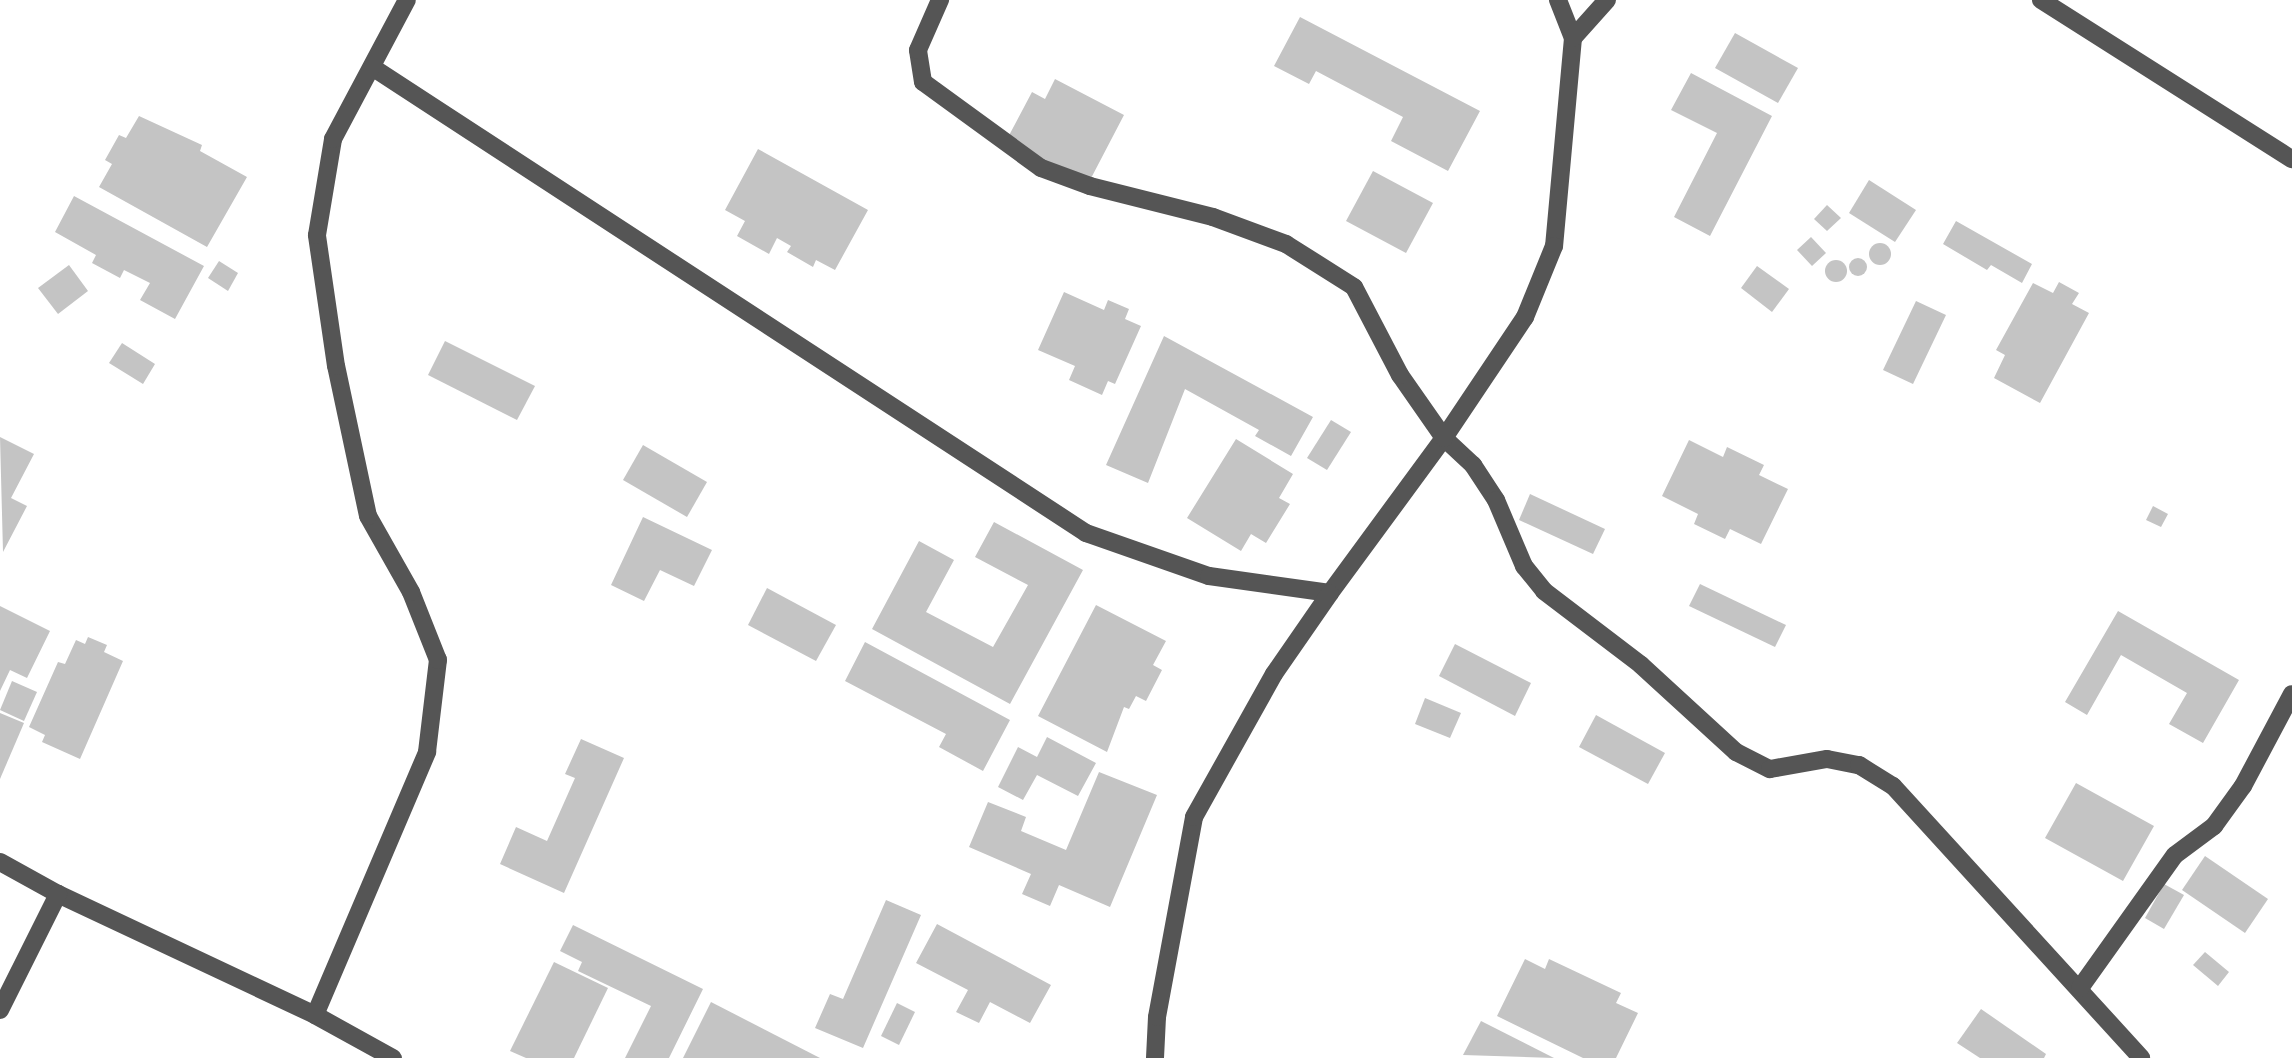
<!DOCTYPE html>
<style>
body{margin:0}
#map{position:relative;width:2292px;height:1058px;overflow:hidden;background:#fff;font-family:Poppins,sans-serif}
div>[style]{position:absolute}
.building>*{inset:0;background:#c4c4c4}
.round{border-radius:50%}
.minor>*{height:18px;margin:-9px;padding:0 9px;transform-origin:9px;border-radius:9px;background:#555}
span{translate:-50% -50%;white-space:nowrap;text-align:center;line-height:1.15;-webkit-text-stroke:5px #fff;paint-order:stroke}
</style>
<div id="map">
<div class="building">
<i style="clip-path:polygon(1300px 17px,1480px 111px,1448px 171px,1391px 141px,1403px 117px,1316px 71px,1309px 84px,1274px 66px)"></i>
<i style="clip-path:polygon(1735px 33px,1798px 68px,1778px 103px,1715px 68px)"></i>
<i style="clip-path:polygon(1691px 73px,1772px 116px,1710px 236px,1674px 217px,1717px 133px,1671px 110px)"></i>
<i style="clip-path:polygon(1055px 79px,1124px 115px,1088px 184px,1006px 141px,1032px 92px,1045px 99px)"></i>
<i style="clip-path:polygon(139px 116px,202px 145px,200px 151px,247px 177px,207px 247px,99px 187px,112px 164px,105px 160px,119px 135px,126px 138px)"></i>
<i style="clip-path:polygon(758px 149px,868px 210px,835px 270px,816px 260px,813px 267px,787px 252px,791px 246px,777px 238px,769px 254px,737px 236px,745px 221px,725px 210px)"></i>
<i style="clip-path:polygon(1373px 171px,1433px 203px,1406px 253px,1346px 221px)"></i>
<i style="clip-path:polygon(1869px 180px,1916px 210px,1895px 242px,1849px 213px)"></i>
<i style="clip-path:polygon(74px 196px,204px 266px,175px 319px,140px 300px,150px 283px,124px 270px,120px 278px,92px 263px,96px 255px,55px 232px)"></i>
<i style="clip-path:polygon(1827px 205px,1841px 218px,1827px 231px,1814px 219px)"></i>
<i style="clip-path:polygon(1956px 221px,2032px 264px,2022px 283px,1991px 265px,1987px 270px,1943px 244px)"></i>
<i style="clip-path:polygon(1811px 237px,1826px 253px,1812px 266px,1797px 250px)"></i>
<i class="round" style="left:1869px;top:243px;width:22px;height:22px"></i>
<i class="round" style="left:1849px;top:258px;width:18px;height:18px"></i>
<i class="round" style="left:1825px;top:260px;width:22px;height:22px"></i>
<i style="clip-path:polygon(219px 261px,238px 273px,228px 291px,208px 278px)"></i>
<i style="clip-path:polygon(69px 265px,88px 291px,58px 314px,38px 288px)"></i>
<i style="clip-path:polygon(1757px 266px,1789px 289px,1772px 312px,1741px 288px)"></i>
<i style="clip-path:polygon(2059px 282px,2079px 293px,2072px 304px,2089px 313px,2040px 403px,1994px 378px,2005px 355px,1996px 350px,2033px 283px,2053px 293px)"></i>
<i style="clip-path:polygon(1064px 292px,1104px 310px,1108px 300px,1129px 309px,1125px 319px,1141px 326px,1115px 384px,1108px 381px,1102px 395px,1069px 380px,1075px 366px,1038px 350px)"></i>
<i style="clip-path:polygon(1916px 301px,1946px 315px,1913px 384px,1883px 370px)"></i>
<i style="clip-path:polygon(1164px 336px,1313px 417px,1291px 456px,1255px 436px,1259px 430px,1185px 389px,1148px 483px,1106px 465px)"></i>
<i style="clip-path:polygon(445px 341px,535px 386px,517px 420px,428px 375px)"></i>
<i style="clip-path:polygon(122px 343px,155px 364px,143px 384px,109px 363px)"></i>
<i style="clip-path:polygon(1331px 420px,1351px 432px,1327px 470px,1307px 458px)"></i>
<i style="clip-path:polygon(0 437px,34px 454px,11px 498px,27px 506px,3px 552px)"></i>
<i style="clip-path:polygon(1236px 439px,1293px 474px,1279px 498px,1290px 504px,1266px 543px,1251px 534px,1241px 551px,1187px 518px)"></i>
<i style="clip-path:polygon(1689px 440px,1723px 457px,1727px 447px,1764px 465px,1759px 475px,1788px 489px,1761px 544px,1730px 529px,1725px 539px,1694px 524px,1698px 514px,1662px 496px)"></i>
<i style="clip-path:polygon(643px 445px,707px 482px,687px 517px,623px 480px)"></i>
<i style="clip-path:polygon(1530px 494px,1605px 529px,1593px 554px,1519px 520px)"></i>
<i style="clip-path:polygon(2153px 506px,2168px 514px,2161px 527px,2146px 520px)"></i>
<i style="clip-path:polygon(643px 517px,712px 550px,694px 586px,660px 570px,644px 601px,611px 585px)"></i>
<i style="clip-path:polygon(994px 522px,1083px 570px,1010px 704px,872px 629px,919px 541px,954px 560px,926px 612px,993px 647px,1028px 585px,975px 557px)"></i>
<i style="clip-path:polygon(1700px 584px,1786px 625px,1775px 647px,1689px 606px)"></i>
<i style="clip-path:polygon(767px 588px,836px 625px,816px 661px,748px 625px)"></i>
<i style="clip-path:polygon(1096px 605px,1166px 641px,1153px 665px,1162px 670px,1146px 701px,1136px 696px,1129px 709px,1124px 707px,1107px 752px,1038px 716px)"></i>
<i style="clip-path:polygon(0 606px,50px 631px,27px 678px,10px 670px,0 691px)"></i>
<i style="clip-path:polygon(2118px 611px,2239px 680px,2203px 743px,2169px 724px,2187px 693px,2121px 655px,2087px 715px,2065px 702px)"></i>
<i style="clip-path:polygon(88px 637px,107px 645px,104px 652px,123px 661px,80px 759px,42px 742px,45px 735px,29px 727px,58px 662px,65px 664px,76px 640px,85px 644px)"></i>
<i style="clip-path:polygon(865px 642px,1010px 720px,983px 771px,939px 747px,946px 734px,845px 681px)"></i>
<i style="clip-path:polygon(1455px 644px,1531px 683px,1515px 716px,1439px 676px)"></i>
<i style="clip-path:polygon(12px 681px,37px 692px,24px 721px,0 710px)"></i>
<i style="clip-path:polygon(1425px 698px,1461px 713px,1450px 738px,1415px 724px)"></i>
<i style="clip-path:polygon(0 713px,24px 723px,0 779px)"></i>
<i style="clip-path:polygon(1596px 715px,1665px 753px,1648px 784px,1579px 747px)"></i>
<i style="clip-path:polygon(1047px 737px,1096px 763px,1078px 796px,1037px 775px,1023px 800px,998px 787px,1018px 747px,1037px 757px)"></i>
<i style="clip-path:polygon(581px 739px,624px 758px,564px 893px,500px 864px,516px 827px,547px 841px,575px 778px,565px 774px)"></i>
<i style="clip-path:polygon(1099px 772px,1157px 795px,1110px 907px,1059px 885px,1050px 906px,1022px 894px,1031px 874px,969px 847px,988px 802px,1026px 817px,1021px 831px,1066px 850px)"></i>
<i style="clip-path:polygon(2076px 783px,2154px 826px,2123px 881px,2045px 838px)"></i>
<i style="clip-path:polygon(2205px 856px,2268px 899px,2245px 933px,2182px 890px)"></i>
<i style="clip-path:polygon(2164px 884px,2184px 895px,2164px 929px,2145px 918px)"></i>
<i style="clip-path:polygon(886px 900px,921px 915px,863px 1048px,815px 1028px,830px 994px,843px 999px)"></i>
<i style="clip-path:polygon(937px 924px,1051px 985px,1030px 1023px,990px 1002px,979px 1023px,956px 1012px,968px 990px,916px 963px)"></i>
<i style="clip-path:polygon(573px 925px,703px 989px,669px 1058px,625px 1058px,651px 1006px,578px 971px,582px 962px,560px 951px)"></i>
<i style="clip-path:polygon(2205px 952px,2229px 972px,2218px 986px,2193px 965px)"></i>
<i style="clip-path:polygon(1525px 959px,1545px 969px,1549px 959px,1621px 993px,1616px 1003px,1638px 1013px,1616px 1058px,1583px 1058px,1497px 1016px)"></i>
<i style="clip-path:polygon(554px 962px,608px 988px,574px 1058px,526px 1058px,510px 1051px)"></i>
<i style="clip-path:polygon(711px 1002px,820px 1058px,683px 1058px)"></i>
<i style="clip-path:polygon(897px 1003px,915px 1012px,899px 1045px,881px 1036px)"></i>
<i style="clip-path:polygon(1981px 1009px,2046px 1054px,2044px 1058px,1980px 1058px,1957px 1043px)"></i>
<i style="clip-path:polygon(1481px 1021px,1554px 1058px,1463px 1055px)"></i>
</div>
<div class="minor">
<i style="left:1558px;top:0;width:41px;rotate:68.5deg"></i>
<i style="left:1573px;top:38px;width:209px;rotate:95.2deg"></i>
<i style="left:1554px;top:246px;width:77px;rotate:112.2deg"></i>
<i style="left:1525px;top:317px;width:146px;rotate:123.8deg"></i>
<i style="left:1444px;top:438px;width:40px;rotate:43deg"></i>
<i style="left:1473px;top:465px;width:42px;rotate:56.7deg"></i>
<i style="left:1496px;top:500px;width:72px;rotate:67deg"></i>
<i style="left:1524px;top:566px;width:32px;rotate:51deg"></i>
<i style="left:1544px;top:591px;width:122px;rotate:37.3deg"></i>
<i style="left:1641px;top:665px;width:129px;rotate:42.5deg"></i>
<i style="left:1736px;top:752px;width:38px;rotate:27deg"></i>
<i style="left:1770px;top:769px;width:58px;rotate:-10deg"></i>
<i style="left:1827px;top:759px;width:33px;rotate:11deg"></i>
<i style="left:1859px;top:765px;width:40px;rotate:32deg"></i>
<i style="left:1893px;top:786px;width:368px;rotate:47.6deg"></i>
<i style="left:2041px;top:0;width:297px;rotate:32.4deg"></i>
<i style="left:1573px;top:38px;width:51px;rotate:-48.2deg"></i>
<i style="left:372px;top:67px;width:853px;rotate:33.13deg"></i>
<i style="left:1086px;top:533px;width:130px;rotate:19.3deg"></i>
<i style="left:1209px;top:576px;width:122px;rotate:8deg"></i>
<i style="left:1330px;top:593px;width:192px;rotate:-53.7deg"></i>
<i style="left:1444px;top:438px;width:77px;rotate:-124.9deg"></i>
<i style="left:1400px;top:375px;width:99px;rotate:-117.6deg"></i>
<i style="left:1354px;top:287px;width:80px;rotate:-147.7deg"></i>
<i style="left:1286px;top:244px;width:78px;rotate:-159.7deg"></i>
<i style="left:1213px;top:217px;width:127px;rotate:-165.9deg"></i>
<i style="left:1090px;top:186px;width:52px;rotate:-159.8deg"></i>
<i style="left:1041px;top:168px;width:146px;rotate:-143.9deg"></i>
<i style="left:923px;top:82px;width:32px;rotate:-99deg"></i>
<i style="left:918px;top:50px;width:55px;rotate:-66.3deg"></i>
<i style="left:0;top:862px;width:66px;rotate:28.9deg"></i>
<i style="left:58px;top:894px;width:284px;rotate:25.2deg"></i>
<i style="left:315px;top:1015px;width:89px;rotate:28.9deg"></i>
<i style="left:2080px;top:988px;width:163px;rotate:-54.5deg"></i>
<i style="left:2175px;top:855px;width:49px;rotate:-36.6deg"></i>
<i style="left:2214px;top:826px;width:49px;rotate:-54.1deg"></i>
<i style="left:2243px;top:786px;width:104px;rotate:-62deg"></i>
<i style="left:0;top:1010px;width:130px;rotate:-63.4deg"></i>
<i style="left:315px;top:1015px;width:286px;rotate:-66.9deg"></i>
<i style="left:427px;top:752px;width:93px;rotate:-83.2deg"></i>
<i style="left:438px;top:660px;width:73px;rotate:-111.7deg"></i>
<i style="left:411px;top:592px;width:87px;rotate:-119.5deg"></i>
<i style="left:368px;top:516px;width:153px;rotate:-102deg"></i>
<i style="left:336px;top:366px;width:132px;rotate:-98.3deg"></i>
<i style="left:317px;top:235px;width:97px;rotate:-80.5deg"></i>
<i style="left:333px;top:139px;width:157px;rotate:-62deg"></i>
<i style="left:1155px;top:1058px;width:41px;rotate:-87.2deg"></i>
<i style="left:1157px;top:1017px;width:203px;rotate:-79.5deg"></i>
<i style="left:1194px;top:817px;width:164px;rotate:-60.8deg"></i>
<i style="left:1274px;top:674px;width:98px;rotate:-55.3deg"></i>
</div>
</div>
